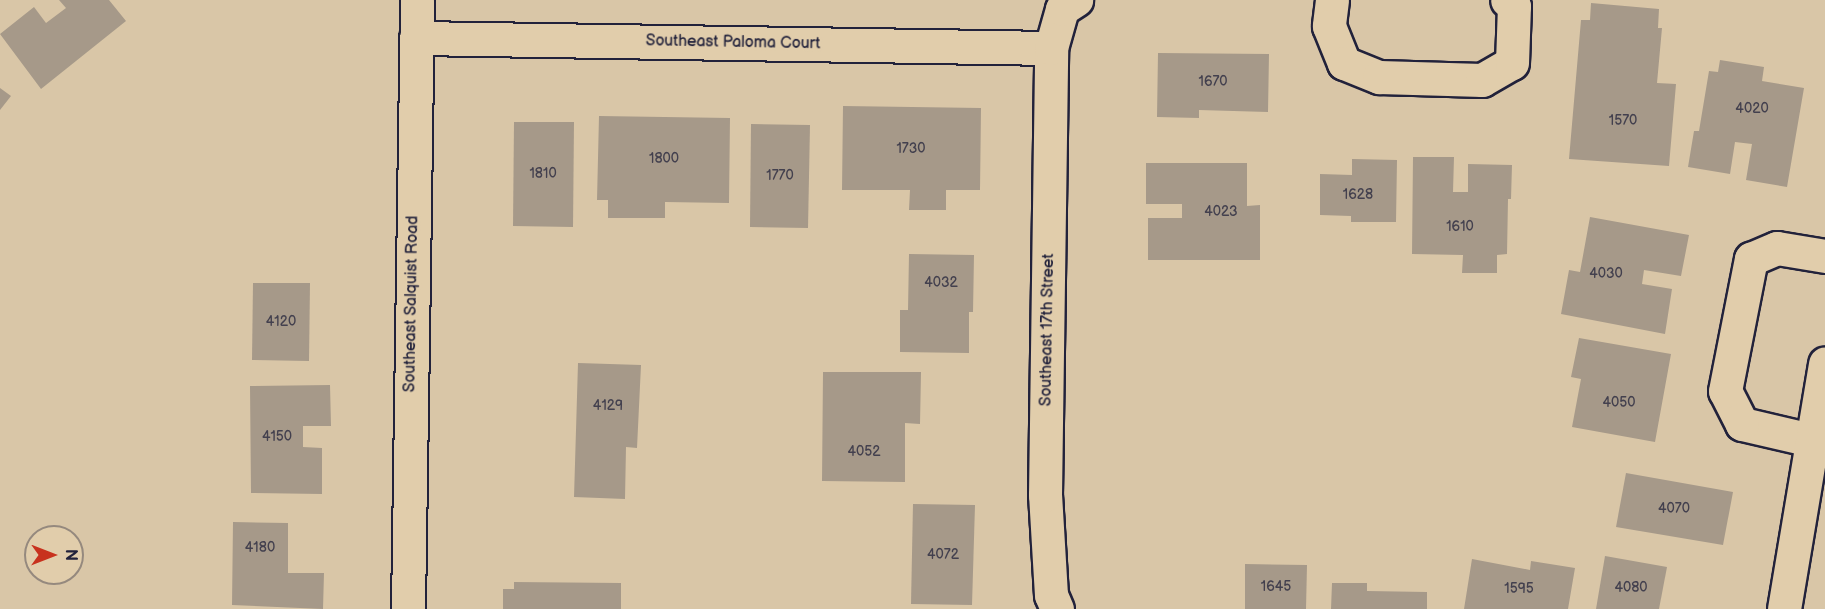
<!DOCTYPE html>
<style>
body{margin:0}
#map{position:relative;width:1825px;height:609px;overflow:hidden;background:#d9c6a7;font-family:"Balsamiq Sans",sans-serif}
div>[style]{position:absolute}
.building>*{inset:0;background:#a69989}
.roads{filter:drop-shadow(2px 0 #22223b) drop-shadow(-2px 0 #22223b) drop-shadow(0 2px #22223b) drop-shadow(0 -2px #22223b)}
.street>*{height:33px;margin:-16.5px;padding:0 16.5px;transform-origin:16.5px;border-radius:16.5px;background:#e1cdab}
.secondary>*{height:33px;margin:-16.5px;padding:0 16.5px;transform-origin:16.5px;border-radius:16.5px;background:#e1cdab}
span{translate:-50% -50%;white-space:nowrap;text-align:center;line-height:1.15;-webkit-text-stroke:4.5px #e1cdab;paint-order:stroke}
.number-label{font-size:14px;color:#43404e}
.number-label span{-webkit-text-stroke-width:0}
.street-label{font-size:16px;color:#22223b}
.north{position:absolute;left:24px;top:525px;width:60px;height:60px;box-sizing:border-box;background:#e1cdab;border:2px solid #95897e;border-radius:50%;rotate:90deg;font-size:16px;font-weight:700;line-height:24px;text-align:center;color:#22223b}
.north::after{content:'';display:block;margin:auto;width:21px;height:27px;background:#c8321e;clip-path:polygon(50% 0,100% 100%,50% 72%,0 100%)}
</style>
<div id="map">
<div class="building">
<i style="clip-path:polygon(59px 0,109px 0,126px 21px,41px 89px,0 34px,34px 7px,46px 23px,66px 8px)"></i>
<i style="clip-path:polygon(1591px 3px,1659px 9px,1658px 28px,1662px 28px,1657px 83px,1676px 84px,1669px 166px,1569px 159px,1581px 20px,1590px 20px)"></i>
<i style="clip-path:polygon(1158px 53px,1269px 54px,1268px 112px,1199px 110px,1199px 118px,1157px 117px)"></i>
<i style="clip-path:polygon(1720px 60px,1764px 67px,1762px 81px,1804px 88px,1787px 187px,1746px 180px,1752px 144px,1735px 142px,1730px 174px,1688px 167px,1694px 131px,1699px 131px,1709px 71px,1718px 72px)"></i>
<i style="clip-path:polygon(0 88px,11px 96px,0 110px)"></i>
<i style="clip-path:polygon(843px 106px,981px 108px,980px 190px,946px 190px,946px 210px,909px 210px,910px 190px,842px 190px)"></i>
<i style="clip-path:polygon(599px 116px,730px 118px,729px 203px,665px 202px,665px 218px,608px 218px,608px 200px,597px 200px)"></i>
<i style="clip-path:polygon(514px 122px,574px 122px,573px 227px,513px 226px)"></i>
<i style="clip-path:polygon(751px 124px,810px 125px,808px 228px,750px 227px)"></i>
<i style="clip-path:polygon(1413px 157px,1454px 157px,1453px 192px,1468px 192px,1468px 164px,1512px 165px,1511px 199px,1508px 199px,1507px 254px,1497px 255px,1497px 273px,1462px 273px,1463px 255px,1412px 254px)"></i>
<i style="clip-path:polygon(1352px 159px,1397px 160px,1396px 222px,1351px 222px,1351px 216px,1320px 215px,1320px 174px,1352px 175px)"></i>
<i style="clip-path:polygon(1146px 163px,1247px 163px,1247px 206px,1260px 205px,1260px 260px,1148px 260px,1148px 218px,1182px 218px,1182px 204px,1146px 204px)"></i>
<i style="clip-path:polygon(1590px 217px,1689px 235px,1681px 276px,1644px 270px,1642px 284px,1672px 289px,1665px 334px,1561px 314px,1569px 270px,1580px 272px)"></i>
<i style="clip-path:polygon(909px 254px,974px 255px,973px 312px,969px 312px,969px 353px,900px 352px,900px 310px,908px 310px)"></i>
<i style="clip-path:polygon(253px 283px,310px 283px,309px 361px,252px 360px)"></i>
<i style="clip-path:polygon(1579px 338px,1671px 354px,1655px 442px,1572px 427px,1581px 379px,1571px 377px)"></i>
<i style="clip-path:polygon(578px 363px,641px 365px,637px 448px,626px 447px,625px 499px,574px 497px)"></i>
<i style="clip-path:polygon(823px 372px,921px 372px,920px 424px,905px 423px,905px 482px,822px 481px)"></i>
<i style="clip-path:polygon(330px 385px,331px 426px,303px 426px,303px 447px,322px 448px,322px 494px,251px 493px,250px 386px)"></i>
<i style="clip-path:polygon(1626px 473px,1733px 492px,1723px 545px,1616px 527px)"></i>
<i style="clip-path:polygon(913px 504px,975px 505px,972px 605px,911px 604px)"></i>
<i style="clip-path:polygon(233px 522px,288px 523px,288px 573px,324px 573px,323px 609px,232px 605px)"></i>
<i style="clip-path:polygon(1605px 556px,1667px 567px,1659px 609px,1596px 609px)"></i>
<i style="clip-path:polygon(1472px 559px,1530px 570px,1531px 561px,1575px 568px,1568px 609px,1464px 609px)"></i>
<i style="clip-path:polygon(1245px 564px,1307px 565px,1306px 609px,1245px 609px)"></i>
<i style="clip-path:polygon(514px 582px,621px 583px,621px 609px,503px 609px,503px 589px,514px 589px)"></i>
<i style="clip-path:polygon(1332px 583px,1367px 583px,1367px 591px,1427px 592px,1427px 609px,1331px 609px)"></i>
</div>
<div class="roads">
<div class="street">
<i style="left:1332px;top:0;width:26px;rotate:97deg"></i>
<i style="left:1329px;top:26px;width:40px;rotate:68deg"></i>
<i style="left:1344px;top:63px;width:38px;rotate:22deg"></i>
<i style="left:1379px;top:77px;width:103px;rotate:1.7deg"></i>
<i style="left:1482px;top:80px;width:34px;rotate:-30deg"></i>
<i style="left:1512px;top:63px;width:57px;rotate:-88deg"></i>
<i style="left:1514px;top:6px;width:9px;rotate:-139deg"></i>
<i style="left:416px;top:38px;width:635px;rotate:0.9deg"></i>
<i style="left:1811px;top:440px;width:71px;rotate:-166.9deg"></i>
<i style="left:1742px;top:424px;width:37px;rotate:-117deg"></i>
<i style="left:1725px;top:391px;width:135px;rotate:-78.9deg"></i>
<i style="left:1751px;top:259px;width:28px;rotate:-23deg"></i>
<i style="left:1777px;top:248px;width:49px;rotate:9.5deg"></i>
<i style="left:1057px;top:609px;width:15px;rotate:-113deg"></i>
<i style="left:1051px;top:595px;width:100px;rotate:-93.4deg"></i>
<i style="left:1045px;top:495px;width:447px;rotate:-89.2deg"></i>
<i style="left:1051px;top:48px;width:41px;rotate:-74.2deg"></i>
<i style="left:1062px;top:9px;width:17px;rotate:-33deg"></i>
<i style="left:1784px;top:609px;width:249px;rotate:-80.5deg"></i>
</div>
<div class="secondary">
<i style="left:408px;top:609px;width:609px;rotate:-89.15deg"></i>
</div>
</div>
<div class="number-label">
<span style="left:1213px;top:82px">1670</span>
<span style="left:1752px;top:109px">4020</span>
<span style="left:1623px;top:121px">1570</span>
<span style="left:911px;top:149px">1730</span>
<span style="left:664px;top:159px">1800</span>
<span style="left:543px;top:174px">1810</span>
<span style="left:780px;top:176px">1770</span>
<span style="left:1358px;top:195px">1628</span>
<span style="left:1221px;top:212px">4023</span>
<span style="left:1460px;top:227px">1610</span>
<span style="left:1606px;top:274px">4030</span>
<span style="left:941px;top:283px">4032</span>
<span style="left:281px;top:322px">4120</span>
<span style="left:1619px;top:403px">4050</span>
<span style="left:608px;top:406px">4129</span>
<span style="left:277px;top:437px">4150</span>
<span style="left:864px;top:452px">4052</span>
<span style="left:1674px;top:509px">4070</span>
<span style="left:260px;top:548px">4180</span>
<span style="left:943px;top:555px">4072</span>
<span style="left:1276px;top:587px">1645</span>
<span style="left:1631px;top:588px">4080</span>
<span style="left:1519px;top:589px">1595</span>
</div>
<div class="street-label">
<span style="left:733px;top:43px;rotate:1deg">Southeast Paloma Court</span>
<span style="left:412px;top:304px;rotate:-89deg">Southeast Salquist Road</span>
<span style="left:1048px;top:330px;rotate:-89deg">Southeast 17th Street</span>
</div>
<div class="north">N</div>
</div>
